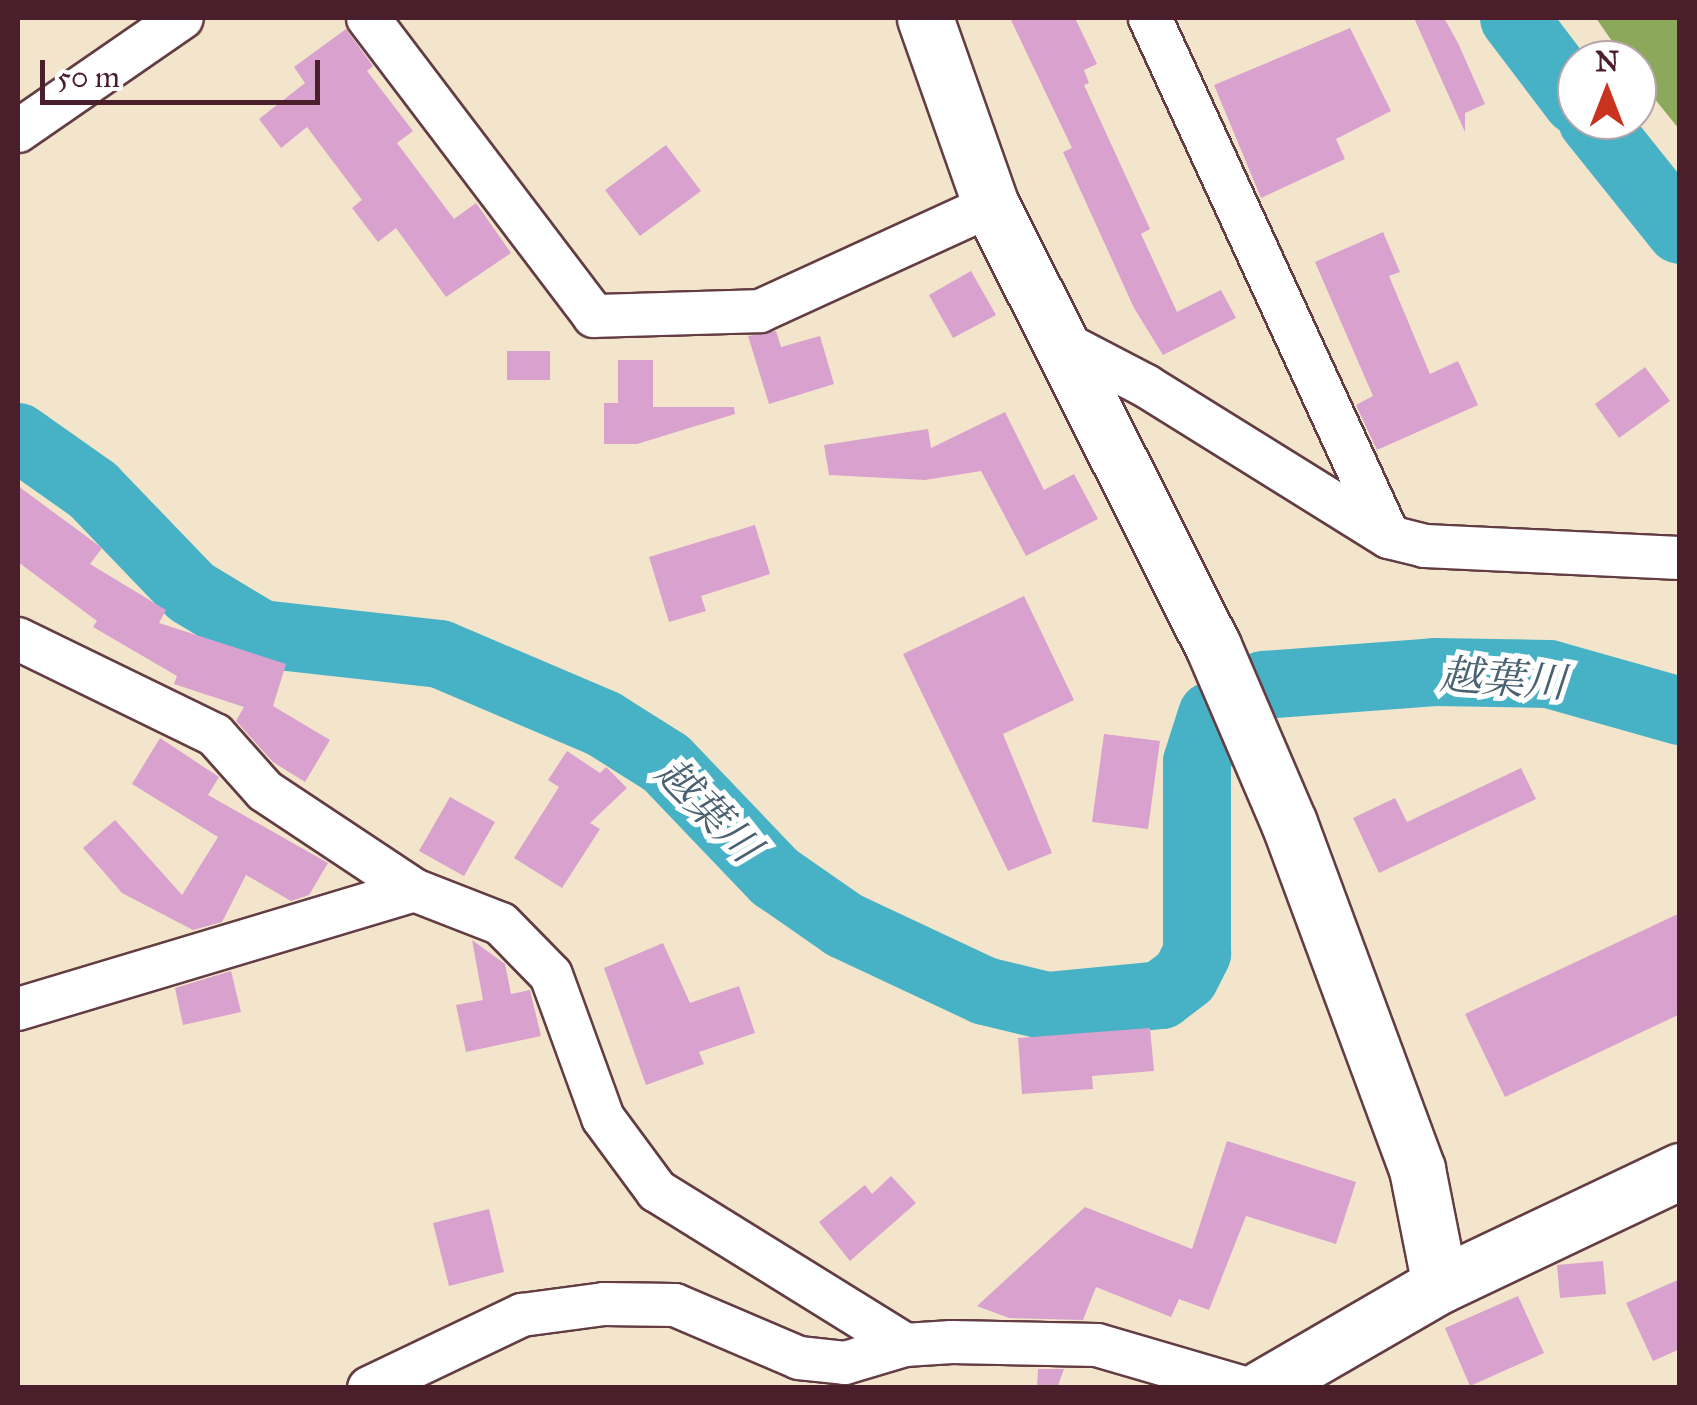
<!DOCTYPE html>
<meta charset="utf-8">
<style>
body{margin:0}
#map{position:relative;width:1697px;height:1405px;overflow:hidden;background:#f2e5cc;font-family:"IM FELL Great Primer","Noto Serif JP",serif}
div>[style]{position:absolute}
.forest>*{inset:0;background:#8ca85b}
.river>*{height:68px;margin:-34px;padding:0 34px;transform-origin:34px;border-radius:34px;background:#47b2c5}
.building>*{inset:0;background:#d9a1cd}
.roads{filter:drop-shadow(2px 0 #633d43) drop-shadow(-2px 0 #633d43) drop-shadow(0 2px #633d43) drop-shadow(0 -2px #633d43)}
.minor>*{height:42px;margin:-21px;padding:0 21px;transform-origin:21px;border-radius:21px;background:#fff}
.tertiary>*{height:55px;margin:-27.5px;padding:0 27.5px;transform-origin:27.5px;border-radius:27.5px;background:#fff}
span{translate:-50% -50%;white-space:nowrap;text-align:center;line-height:1.15;-webkit-text-stroke:10px #fff;paint-order:stroke}
.water-label{font-size:42px;color:#496170;font-style:italic}
.frame{position:absolute;inset:0;border:20px solid #4a1f2b;pointer-events:none}
.north{position:absolute;left:1557px;top:40px;width:100px;height:100px;box-sizing:border-box;background:#fff;border:2px solid #b7a5aa;border-radius:50%;rotate:0deg;font-size:28px;font-weight:700;line-height:40px;text-align:center;color:#4a1f2b}
.north::after{content:'';display:block;margin:auto;width:35px;height:45px;background:#c8321e;clip-path:polygon(50% 0,100% 100%,50% 72%,0 100%)}
.scale{position:absolute;left:40px;top:60px;width:280px;height:45px;box-sizing:border-box;border:5px solid #4a1f2b;border-top:0;padding-left:12px;font-size:30px;line-height:35px;white-space:nowrap;color:#4a1f2b;-webkit-text-stroke:8px #fff;paint-order:stroke}
</style>
<div id="map">
<div class="forest">
<i style="clip-path:polygon(1596px 18px,1679px 18px,1679px 129px,1637px 77px,1637px 60px,1625px 60px)"></i>
</div>
<div class="river">
<i style="left:1514px;top:18px;width:104px;rotate:52.8deg"></i>
<i style="left:1592px;top:120px;width:141px;rotate:51.3deg"></i>
<i style="left:18px;top:437px;width:92px;rotate:35.2deg"></i>
<i style="left:93px;top:490px;width:141px;rotate:46.1deg"></i>
<i style="left:191px;top:592px;width:82px;rotate:31deg"></i>
<i style="left:261px;top:634px;width:180px;rotate:6.4deg"></i>
<i style="left:440px;top:654px;width:178px;rotate:23.1deg"></i>
<i style="left:604px;top:724px;width:73px;rotate:32.2deg"></i>
<i style="left:666px;top:763px;width:158px;rotate:46.3deg"></i>
<i style="left:775px;top:877px;width:84px;rotate:34.8deg"></i>
<i style="left:844px;top:925px;width:156px;rotate:25.1deg"></i>
<i style="left:985px;top:991px;width:64px;rotate:13.6deg"></i>
<i style="left:1047px;top:1006px;width:115px;rotate:-5.5deg"></i>
<i style="left:1161px;top:995px;width:30px;rotate:-37deg"></i>
<i style="left:1185px;top:977px;width:27px;rotate:-63deg"></i>
<i style="left:1197px;top:953px;width:191px;rotate:-90deg"></i>
<i style="left:1197px;top:762px;width:49px;rotate:-72.3deg"></i>
<i style="left:1263px;top:685px;width:172px;rotate:-4.3deg"></i>
<i style="left:1435px;top:672px;width:114px;rotate:1deg"></i>
<i style="left:1549px;top:674px;width:136px;rotate:15.8deg"></i>
</div>
<div class="building">
<i style="clip-path:polygon(1010px 18px,1075px 18px,1097px 64px,1084px 70px,1089px 83px,1084px 85px,1150px 229px,1141px 234px,1177px 312px,1221px 290px,1236px 318px,1163px 355px,1134px 308px,1063px 152px,1072px 148px)"></i>
<i style="clip-path:polygon(1414px 18px,1444px 18px,1458px 43px,1485px 104px,1465px 113px,1465px 132px)"></i>
<i style="clip-path:polygon(1350px 28px,1391px 111px,1336px 139px,1345px 159px,1261px 198px,1214px 85px)"></i>
<i style="clip-path:polygon(346px 29px,373px 66px,367px 71px,413px 131px,397px 143px,454px 219px,476px 203px,511px 253px,446px 297px,396px 228px,378px 242px,352px 208px,362px 200px,307px 127px,281px 148px,259px 119px,305px 83px,294px 67px)"></i>
<i style="clip-path:polygon(666px 145px,701px 191px,640px 236px,605px 190px)"></i>
<i style="clip-path:polygon(1383px 232px,1400px 272px,1389px 276px,1430px 374px,1458px 361px,1478px 405px,1377px 450px,1356px 405px,1373px 396px,1315px 262px)"></i>
<i style="clip-path:polygon(971px 271px,996px 315px,953px 338px,929px 295px)"></i>
<i style="clip-path:polygon(776px 331px,781px 347px,820px 336px,834px 384px,769px 404px,748px 336px)"></i>
<i style="clip-path:polygon(507px 351px,550px 351px,550px 380px,507px 380px)"></i>
<i style="clip-path:polygon(618px 360px,653px 360px,653px 407px,734px 407px,735px 414px,637px 444px,604px 444px,604px 403px,618px 403px)"></i>
<i style="clip-path:polygon(1645px 367px,1670px 401px,1619px 438px,1595px 404px)"></i>
<i style="clip-path:polygon(1005px 412px,1044px 490px,1074px 474px,1098px 519px,1026px 556px,981px 471px,925px 480px,829px 475px,824px 445px,928px 429px,931px 448px)"></i>
<i style="clip-path:polygon(18px 486px,102px 548px,90px 564px,166px 610px,159px 623px,286px 664px,273px 706px,330px 740px,305px 782px,273px 762px,236px 721px,244px 707px,174px 684px,177px 676px,93px 627px,97px 621px,18px 562px)"></i>
<i style="clip-path:polygon(755px 525px,770px 574px,701px 596px,706px 611px,669px 622px,649px 557px)"></i>
<i style="clip-path:polygon(1024px 596px,1074px 700px,1003px 734px,1052px 853px,1008px 871px,903px 654px)"></i>
<i style="clip-path:polygon(1104px 734px,1160px 741px,1148px 829px,1092px 822px)"></i>
<i style="clip-path:polygon(160px 738px,219px 777px,208px 795px,328px 863px,309px 895px,291px 901px,246px 875px,222px 922px,193px 930px,122px 893px,83px 848px,115px 820px,182px 895px,218px 837px,132px 784px)"></i>
<i style="clip-path:polygon(567px 751px,600px 773px,606px 767px,627px 788px,590px 823px,600px 829px,562px 888px,514px 858px,559px 787px,548px 780px)"></i>
<i style="clip-path:polygon(1521px 768px,1536px 799px,1379px 873px,1353px 818px,1395px 798px,1407px 822px)"></i>
<i style="clip-path:polygon(450px 797px,495px 822px,464px 876px,419px 851px)"></i>
<i style="clip-path:polygon(1680px 913px,1680px 1014px,1505px 1097px,1465px 1014px)"></i>
<i style="clip-path:polygon(472px 940px,505px 964px,511px 994px,530px 990px,541px 1036px,466px 1052px,456px 1005px,483px 1000px)"></i>
<i style="clip-path:polygon(663px 943px,690px 1003px,739px 986px,755px 1033px,699px 1052px,704px 1064px,646px 1085px,604px 968px)"></i>
<i style="clip-path:polygon(231px 971px,241px 1012px,183px 1025px,175px 988px)"></i>
<i style="clip-path:polygon(1150px 1028px,1154px 1071px,1092px 1076px,1093px 1089px,1022px 1094px,1018px 1038px)"></i>
<i style="clip-path:polygon(1227px 1141px,1356px 1182px,1336px 1244px,1246px 1216px,1209px 1310px,1179px 1299px,1171px 1317px,1096px 1287px,1083px 1320px,1009px 1318px,977px 1306px,1085px 1207px,1192px 1249px)"></i>
<i style="clip-path:polygon(891px 1176px,916px 1203px,850px 1261px,819px 1222px,865px 1185px,872px 1194px)"></i>
<i style="clip-path:polygon(489px 1209px,504px 1272px,449px 1286px,433px 1223px)"></i>
<i style="clip-path:polygon(1603px 1261px,1606px 1294px,1560px 1298px,1557px 1265px)"></i>
<i style="clip-path:polygon(1680px 1279px,1680px 1349px,1653px 1361px,1626px 1303px)"></i>
<i style="clip-path:polygon(1518px 1296px,1544px 1353px,1470px 1386px,1445px 1328px)"></i>
<i style="clip-path:polygon(1038px 1369px,1064px 1369px,1057px 1388px,1037px 1388px)"></i>
</div>
<div class="roads">
<div class="minor">
<i style="left:368px;top:18px;width:374px;rotate:52.8deg"></i>
<i style="left:594px;top:316px;width:166px;rotate:-1.7deg"></i>
<i style="left:760px;top:311px;width:254px;rotate:-24.6deg"></i>
<i style="left:1150px;top:18px;width:571px;rotate:65.27deg"></i>
<i style="left:18px;top:131px;width:199px;rotate:-34.6deg"></i>
<i style="left:1060px;top:341px;width:97px;rotate:27.6deg"></i>
<i style="left:1146px;top:386px;width:286px;rotate:31.9deg"></i>
<i style="left:1389px;top:537px;width:37px;rotate:14deg"></i>
<i style="left:1425px;top:546px;width:255px;rotate:2.7deg"></i>
<i style="left:18px;top:639px;width:219px;rotate:26deg"></i>
<i style="left:215px;top:735px;width:75px;rotate:48.2deg"></i>
<i style="left:265px;top:791px;width:179px;rotate:33.6deg"></i>
<i style="left:18px;top:1009px;width:413px;rotate:-16.7deg"></i>
<i style="left:414px;top:890px;width:93px;rotate:21.3deg"></i>
<i style="left:501px;top:924px;width:71px;rotate:45.6deg"></i>
<i style="left:551px;top:975px;width:152px;rotate:70deg"></i>
<i style="left:603px;top:1118px;width:91px;rotate:53.5deg"></i>
<i style="left:657px;top:1191px;width:292px;rotate:31.8deg"></i>
<i style="left:369px;top:1388px;width:170px;rotate:-25.5deg"></i>
<i style="left:522px;top:1315px;width:83px;rotate:-7.6deg"></i>
<i style="left:604px;top:1304px;width:71px;rotate:0.8deg"></i>
<i style="left:675px;top:1305px;width:135px;rotate:23.1deg"></i>
<i style="left:799px;top:1358px;width:46px;rotate:6.2deg"></i>
<i style="left:845px;top:1363px;width:63px;rotate:-16.7deg"></i>
<i style="left:905px;top:1345px;width:47px;rotate:-3.7deg"></i>
<i style="left:952px;top:1342px;width:145px;rotate:1.2deg"></i>
<i style="left:1097px;top:1345px;width:153px;rotate:16.3deg"></i>
</div>
<div class="tertiary">
<i style="left:925px;top:18px;width:198px;rotate:70.6deg"></i>
<i style="left:991px;top:205px;width:494px;rotate:63.3deg"></i>
<i style="left:1213px;top:646px;width:193px;rotate:66.8deg"></i>
<i style="left:1289px;top:823px;width:369px;rotate:69.7deg"></i>
<i style="left:1417px;top:1169px;width:118px;rotate:78.8deg"></i>
<i style="left:1262px;top:1388px;width:206px;rotate:-30.1deg"></i>
<i style="left:1440px;top:1285px;width:266px;rotate:-25.4deg"></i>
</div>
</div>
<div class="water-label">
<span style="left:1503px;top:679px;rotate:4deg">越葉川</span>
<span style="left:708px;top:810px;rotate:45deg">越葉川</span>
</div>
<div class="frame"></div>
<div class="north">N</div>
<div class="scale">50 m</div>
</div>
